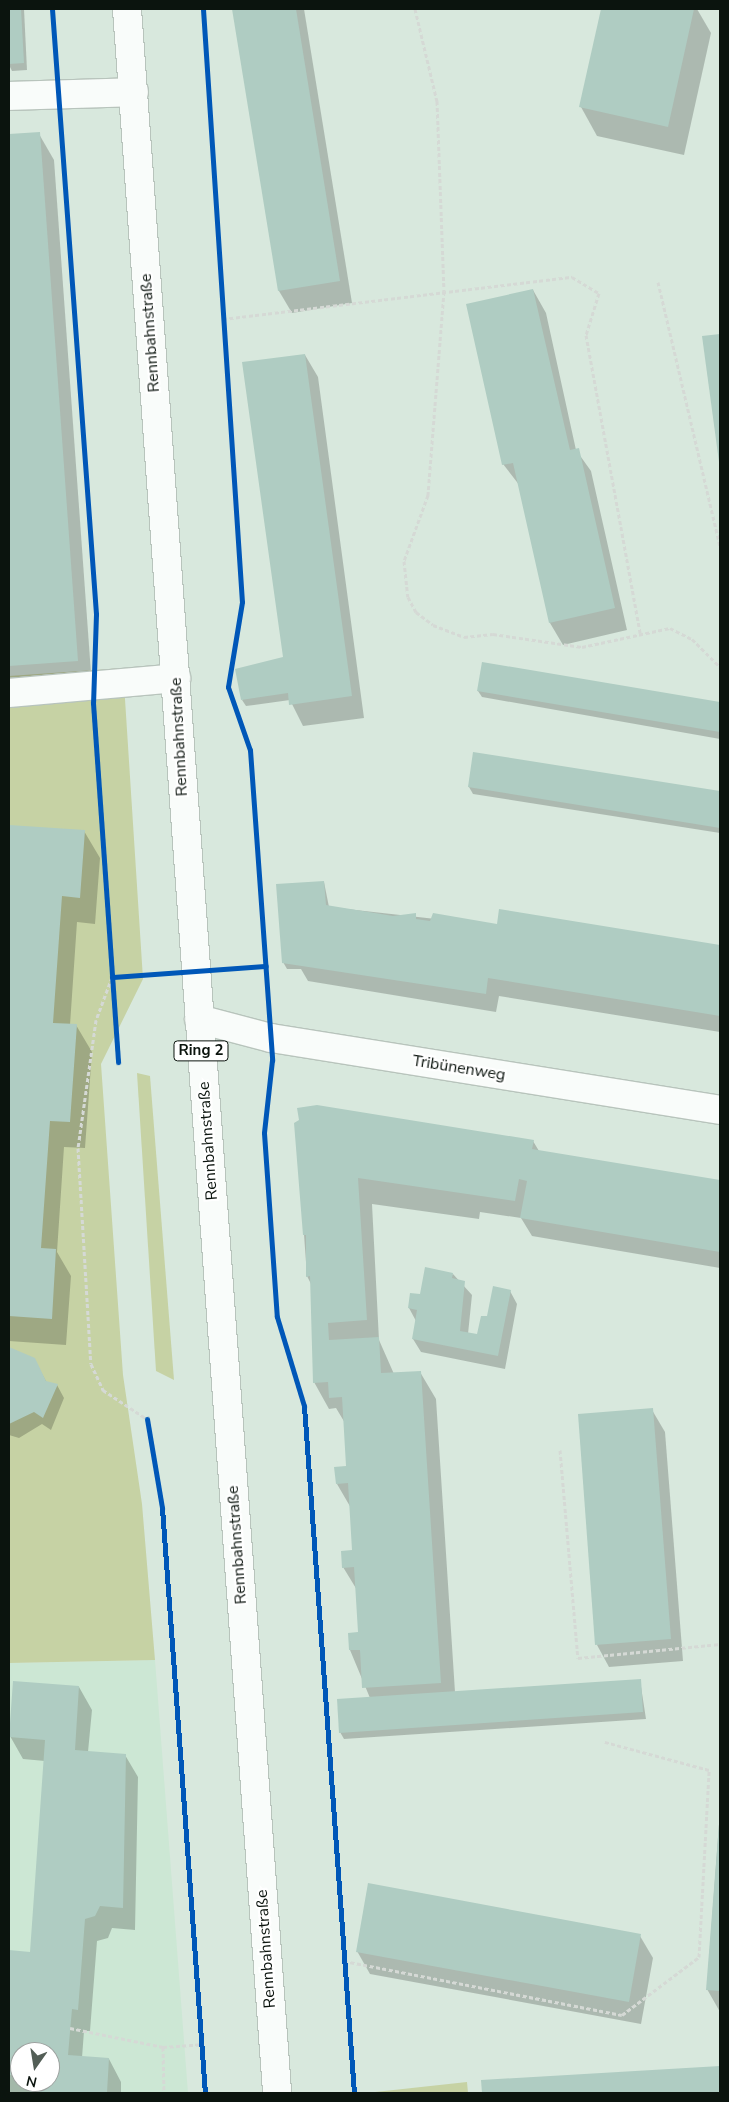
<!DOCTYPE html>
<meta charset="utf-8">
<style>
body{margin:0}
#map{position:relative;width:729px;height:2102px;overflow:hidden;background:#d8e8dd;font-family:"Nunito Sans",sans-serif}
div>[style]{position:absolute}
.built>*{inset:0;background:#cce7d4}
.green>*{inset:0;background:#c6d2a4}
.shadow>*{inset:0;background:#0003}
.building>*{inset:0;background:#afccc2}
.path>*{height:3px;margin-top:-1.5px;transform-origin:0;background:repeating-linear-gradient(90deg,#d5d9d5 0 4px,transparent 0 6.5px)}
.roads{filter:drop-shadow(1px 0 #b8c4bc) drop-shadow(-1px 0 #b8c4bc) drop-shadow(0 1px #b8c4bc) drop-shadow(0 -1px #b8c4bc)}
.minor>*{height:28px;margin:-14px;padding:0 14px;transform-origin:14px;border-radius:14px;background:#f9fcfa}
.major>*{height:28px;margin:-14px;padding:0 14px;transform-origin:14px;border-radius:14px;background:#f9fcfa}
.cycleway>*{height:5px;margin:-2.5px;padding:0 2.5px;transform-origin:2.5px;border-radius:2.5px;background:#0057b8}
span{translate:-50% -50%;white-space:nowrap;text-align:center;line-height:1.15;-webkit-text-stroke:4.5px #fff;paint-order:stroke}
.shield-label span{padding:1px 4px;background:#fff;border:1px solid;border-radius:4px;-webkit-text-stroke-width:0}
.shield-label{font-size:15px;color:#0b140e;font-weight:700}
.street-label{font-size:16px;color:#0b140e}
.frame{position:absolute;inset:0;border:10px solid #0b140e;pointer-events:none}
.north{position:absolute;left:10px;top:2042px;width:50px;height:50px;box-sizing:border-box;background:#fff;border:1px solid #9da19f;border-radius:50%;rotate:193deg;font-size:14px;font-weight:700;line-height:20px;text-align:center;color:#0b140e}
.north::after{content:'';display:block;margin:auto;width:18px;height:22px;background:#535e56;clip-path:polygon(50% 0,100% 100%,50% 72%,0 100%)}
</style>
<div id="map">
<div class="built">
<i style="clip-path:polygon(evenodd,155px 1660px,188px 2093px,9px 2093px,9px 1663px,155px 1660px,20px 2052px,50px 2052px,50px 2082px,20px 2082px,20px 2052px)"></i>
</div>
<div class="green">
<i style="clip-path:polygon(123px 668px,143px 979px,101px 1064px,123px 1375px,142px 1504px,155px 1660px,9px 1663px,9px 676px)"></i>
<i style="clip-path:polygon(137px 1073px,150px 1076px,174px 1380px,156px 1371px)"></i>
<i style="clip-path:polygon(467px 2082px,468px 2093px,366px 2093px)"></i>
</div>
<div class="shadow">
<i style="clip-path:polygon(9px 9px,24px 9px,27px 70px,12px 71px,9px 65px)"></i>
<i style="clip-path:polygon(234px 9px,304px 9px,352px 303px,292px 313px,279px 291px)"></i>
<i style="clip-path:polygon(602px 9px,697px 9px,711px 33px,684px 155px,597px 136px,581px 107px)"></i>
<i style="clip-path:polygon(39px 134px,54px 160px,92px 687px,9px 693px,9px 136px)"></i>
<i style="clip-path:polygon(533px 290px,546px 313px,576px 450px,591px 471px,627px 630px,563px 645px,550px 623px,520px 486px,503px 464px)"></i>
<i style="clip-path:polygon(720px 335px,720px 462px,703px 337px)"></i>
<i style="clip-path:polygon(305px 355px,318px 377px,364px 718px,303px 726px,290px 700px,246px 706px,242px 700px,284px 658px)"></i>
<i style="clip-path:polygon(483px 663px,720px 703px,720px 739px,482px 697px,478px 691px)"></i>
<i style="clip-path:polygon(474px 753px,720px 792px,720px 833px,473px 794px,469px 787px)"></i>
<i style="clip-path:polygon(9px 826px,84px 831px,100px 858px,95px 924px,77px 922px,70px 1025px,76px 1025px,92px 1052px,85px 1148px,64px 1147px,57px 1252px,71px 1276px,66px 1345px,9px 1341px)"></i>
<i style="clip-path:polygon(324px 882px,329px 907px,498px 926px,500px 911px,720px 947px,720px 1032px,499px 996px,496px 1012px,308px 981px,301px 969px,287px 969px,283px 962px)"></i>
<i style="clip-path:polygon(296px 1124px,533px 1141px,539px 1151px,720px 1181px,720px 1268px,532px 1236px,521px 1218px,480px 1212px,479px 1219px,372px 1204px,379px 1340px,394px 1374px,420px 1372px,436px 1399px,455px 1692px,640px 1680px,646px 1719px,344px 1739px,340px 1732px,370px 1698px,350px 1650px,349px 1634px,359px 1634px,357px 1590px,343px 1567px,354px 1551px,351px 1508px,337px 1484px,348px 1467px,345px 1423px,336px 1408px,329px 1409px,314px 1382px,311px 1284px,307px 1276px)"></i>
<i style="clip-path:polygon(453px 1274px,472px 1295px,468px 1334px,478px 1336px,510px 1291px,517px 1304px,505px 1369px,421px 1352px,413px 1339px,416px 1321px,409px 1308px)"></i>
<i style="clip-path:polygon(9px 1348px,34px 1359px,47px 1383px,57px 1385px,64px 1398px,51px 1430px,42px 1424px,19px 1438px,9px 1435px)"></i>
<i style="clip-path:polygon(652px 1410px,665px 1432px,683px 1661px,609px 1667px,597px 1645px)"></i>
<i style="clip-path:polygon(evenodd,79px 1687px,92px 1710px,88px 1752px,125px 1755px,138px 1777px,135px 1930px,112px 1928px,108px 1938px,97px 1941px,90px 2031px,84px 2031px,82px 2058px,109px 2059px,121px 2082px,121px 2093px,9px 2093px,9px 1952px,31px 1953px,45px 1761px,23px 1759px,10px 1736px,79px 1687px,20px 2052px,50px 2052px,50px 2082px,20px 2082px,20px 2052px)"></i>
<i style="clip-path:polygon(720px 1810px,720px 2012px,707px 1989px)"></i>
<i style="clip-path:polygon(640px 1936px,653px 1958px,641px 2024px,370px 1974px,357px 1951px)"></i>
<i style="clip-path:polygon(720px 2068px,720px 2093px,483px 2093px,482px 2082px)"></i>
</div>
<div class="building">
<i style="clip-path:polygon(9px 9px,21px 9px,24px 63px,9px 64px)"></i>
<i style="clip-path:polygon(232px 9px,296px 9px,340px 281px,278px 291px)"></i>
<i style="clip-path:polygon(601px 9px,694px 9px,668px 127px,579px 107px)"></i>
<i style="clip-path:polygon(40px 132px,78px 661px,9px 666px,9px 134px)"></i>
<i style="clip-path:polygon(533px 289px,570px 450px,579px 448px,615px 608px,549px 623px,513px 463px,502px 465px,466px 304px)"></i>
<i style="clip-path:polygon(720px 334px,720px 462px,719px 462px,702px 336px)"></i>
<i style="clip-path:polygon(305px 354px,352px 696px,289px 705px,288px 693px,241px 700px,235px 669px,283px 657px,242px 362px)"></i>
<i style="clip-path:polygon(482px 662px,720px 702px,720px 732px,477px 691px)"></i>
<i style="clip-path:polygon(473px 752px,720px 791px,720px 828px,468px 787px)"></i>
<i style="clip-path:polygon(9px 825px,85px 830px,80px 898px,62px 896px,53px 1023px,77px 1024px,70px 1122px,50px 1121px,41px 1248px,56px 1249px,52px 1319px,9px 1316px)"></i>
<i style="clip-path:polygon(324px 881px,326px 905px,393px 916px,416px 913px,416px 919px,430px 921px,433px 913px,497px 924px,499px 909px,720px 945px,720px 1016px,488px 978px,486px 994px,282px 963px,276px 884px)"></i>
<i style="clip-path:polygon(317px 1105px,534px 1140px,532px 1149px,720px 1180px,720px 1252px,520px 1218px,527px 1181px,519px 1179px,515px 1201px,358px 1178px,367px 1320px,328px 1323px,329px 1340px,379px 1337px,381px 1373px,421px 1371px,441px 1683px,362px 1688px,360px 1650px,349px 1650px,348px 1633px,358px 1632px,354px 1567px,342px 1568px,341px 1551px,352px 1550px,348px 1483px,336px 1484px,334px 1467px,346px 1466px,342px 1397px,329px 1398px,328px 1382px,313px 1383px,310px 1276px,306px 1277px,306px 1235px,303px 1235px,294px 1123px,299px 1120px,297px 1108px)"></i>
<i style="clip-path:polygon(425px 1267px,453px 1273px,452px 1278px,465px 1281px,460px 1331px,477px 1334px,481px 1316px,487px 1316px,493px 1286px,511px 1290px,498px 1356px,412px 1339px,417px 1310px,408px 1308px,410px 1293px,420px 1294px)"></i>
<i style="clip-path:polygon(9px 1347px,35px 1358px,46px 1381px,58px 1384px,43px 1418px,34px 1412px,9px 1424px)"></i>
<i style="clip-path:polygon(653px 1408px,671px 1639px,595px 1645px,578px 1414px)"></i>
<i style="clip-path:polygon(641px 1679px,643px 1712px,339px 1733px,337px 1699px)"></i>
<i style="clip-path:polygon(13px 1681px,79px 1686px,75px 1750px,126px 1754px,123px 1908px,100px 1906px,95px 1916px,85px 1919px,78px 2010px,72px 2009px,68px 2055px,109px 2058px,107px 2093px,30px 2093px,31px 2082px,50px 2082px,50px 2052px,20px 2052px,20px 2076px,9px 2075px,9px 1950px,30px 1952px,45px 1740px,9px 1737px)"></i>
<i style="clip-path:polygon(720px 1812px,720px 1991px,706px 1990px)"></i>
<i style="clip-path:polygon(368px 1883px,641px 1934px,629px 2002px,356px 1952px)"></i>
<i style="clip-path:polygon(720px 2066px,720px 2093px,482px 2093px,481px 2080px)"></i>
</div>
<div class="path">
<i style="left:415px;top:9px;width:95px;rotate:76.6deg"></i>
<i style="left:437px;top:101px;width:190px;rotate:87.9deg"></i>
<i style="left:444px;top:291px;width:205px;rotate:94.5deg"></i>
<i style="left:428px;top:495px;width:70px;rotate:110deg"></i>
<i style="left:404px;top:561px;width:36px;rotate:84deg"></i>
<i style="left:408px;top:597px;width:17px;rotate:62deg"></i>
<i style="left:416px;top:612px;width:21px;rotate:37deg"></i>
<i style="left:433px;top:625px;width:33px;rotate:21deg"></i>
<i style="left:464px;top:637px;width:29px;rotate:-6deg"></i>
<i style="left:493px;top:634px;width:90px;rotate:8.3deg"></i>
<i style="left:582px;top:647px;width:90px;rotate:-12.2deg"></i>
<i style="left:670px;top:628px;width:25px;rotate:27deg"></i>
<i style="left:692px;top:639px;width:40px;rotate:45deg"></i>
<i style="left:658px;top:282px;width:271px;rotate:76.8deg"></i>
<i style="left:223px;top:319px;width:352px;rotate:-6.9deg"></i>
<i style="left:572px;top:277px;width:31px;rotate:31deg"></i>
<i style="left:599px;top:293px;width:44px;rotate:107.2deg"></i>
<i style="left:586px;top:335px;width:303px;rotate:79.7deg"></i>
<i style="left:112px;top:977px;width:46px;rotate:110.4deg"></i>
<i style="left:96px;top:1020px;width:129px;rotate:98deg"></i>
<i style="left:78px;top:1148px;width:216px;rotate:86.6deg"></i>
<i style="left:91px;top:1364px;width:29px;rotate:65deg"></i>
<i style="left:103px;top:1390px;width:53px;rotate:33.4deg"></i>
<i style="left:560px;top:1450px;width:209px;rotate:85.1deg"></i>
<i style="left:578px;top:1658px;width:143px;rotate:-5.6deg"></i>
<i style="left:344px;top:1961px;width:283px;rotate:11deg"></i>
<i style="left:622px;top:2015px;width:96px;rotate:-37deg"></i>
<i style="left:699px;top:1957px;width:187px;rotate:-86.9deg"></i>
<i style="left:709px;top:1770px;width:108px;rotate:-164.9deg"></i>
<i style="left:70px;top:2028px;width:95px;rotate:11.5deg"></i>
<i style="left:163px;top:2047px;width:46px;rotate:88.8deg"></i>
<i style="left:163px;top:2047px;width:39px;rotate:-4deg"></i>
</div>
<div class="roads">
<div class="minor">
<i style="left:9px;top:96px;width:125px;rotate:-1.8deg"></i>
<i style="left:9px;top:693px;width:168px;rotate:-5.1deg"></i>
<i style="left:199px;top:1019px;width:74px;rotate:14.8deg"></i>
<i style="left:271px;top:1038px;width:455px;rotate:9.1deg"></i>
</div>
<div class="major">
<i style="left:127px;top:9px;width:2089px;rotate:85.88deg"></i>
</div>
</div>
<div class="cycleway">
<i style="left:52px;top:9px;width:607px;rotate:85.84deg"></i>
<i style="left:96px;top:614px;width:89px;rotate:91.9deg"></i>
<i style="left:93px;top:703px;width:360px;rotate:86deg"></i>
<i style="left:203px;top:9px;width:594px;rotate:86.24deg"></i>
<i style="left:242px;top:602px;width:86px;rotate:99.4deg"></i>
<i style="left:228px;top:687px;width:67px;rotate:70.8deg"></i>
<i style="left:250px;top:750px;width:311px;rotate:85.9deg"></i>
<i style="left:272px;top:1060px;width:73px;rotate:96.3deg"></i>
<i style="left:264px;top:1133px;width:184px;rotate:86deg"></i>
<i style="left:277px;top:1317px;width:93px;rotate:73.1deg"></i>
<i style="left:304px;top:1406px;width:689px;rotate:85.84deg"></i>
<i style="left:112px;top:977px;width:154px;rotate:-4.1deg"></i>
<i style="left:147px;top:1419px;width:90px;rotate:80.4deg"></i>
<i style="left:162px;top:1508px;width:587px;rotate:85.8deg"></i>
</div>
<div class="shield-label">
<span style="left:201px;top:1051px">Ring 2</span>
</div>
<div class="street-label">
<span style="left:150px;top:333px;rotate:-94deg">Rennbahnstraße</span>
<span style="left:179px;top:737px;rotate:-93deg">Rennbahnstraße</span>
<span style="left:459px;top:1068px;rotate:9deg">Tribünenweg</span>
<span style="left:208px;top:1141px;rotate:-94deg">Rennbahnstraße</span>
<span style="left:237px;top:1545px;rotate:-94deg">Rennbahnstraße</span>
<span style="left:266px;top:1949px;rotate:-94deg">Rennbahnstraße</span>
</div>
<div class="frame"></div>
<div class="north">N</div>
</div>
